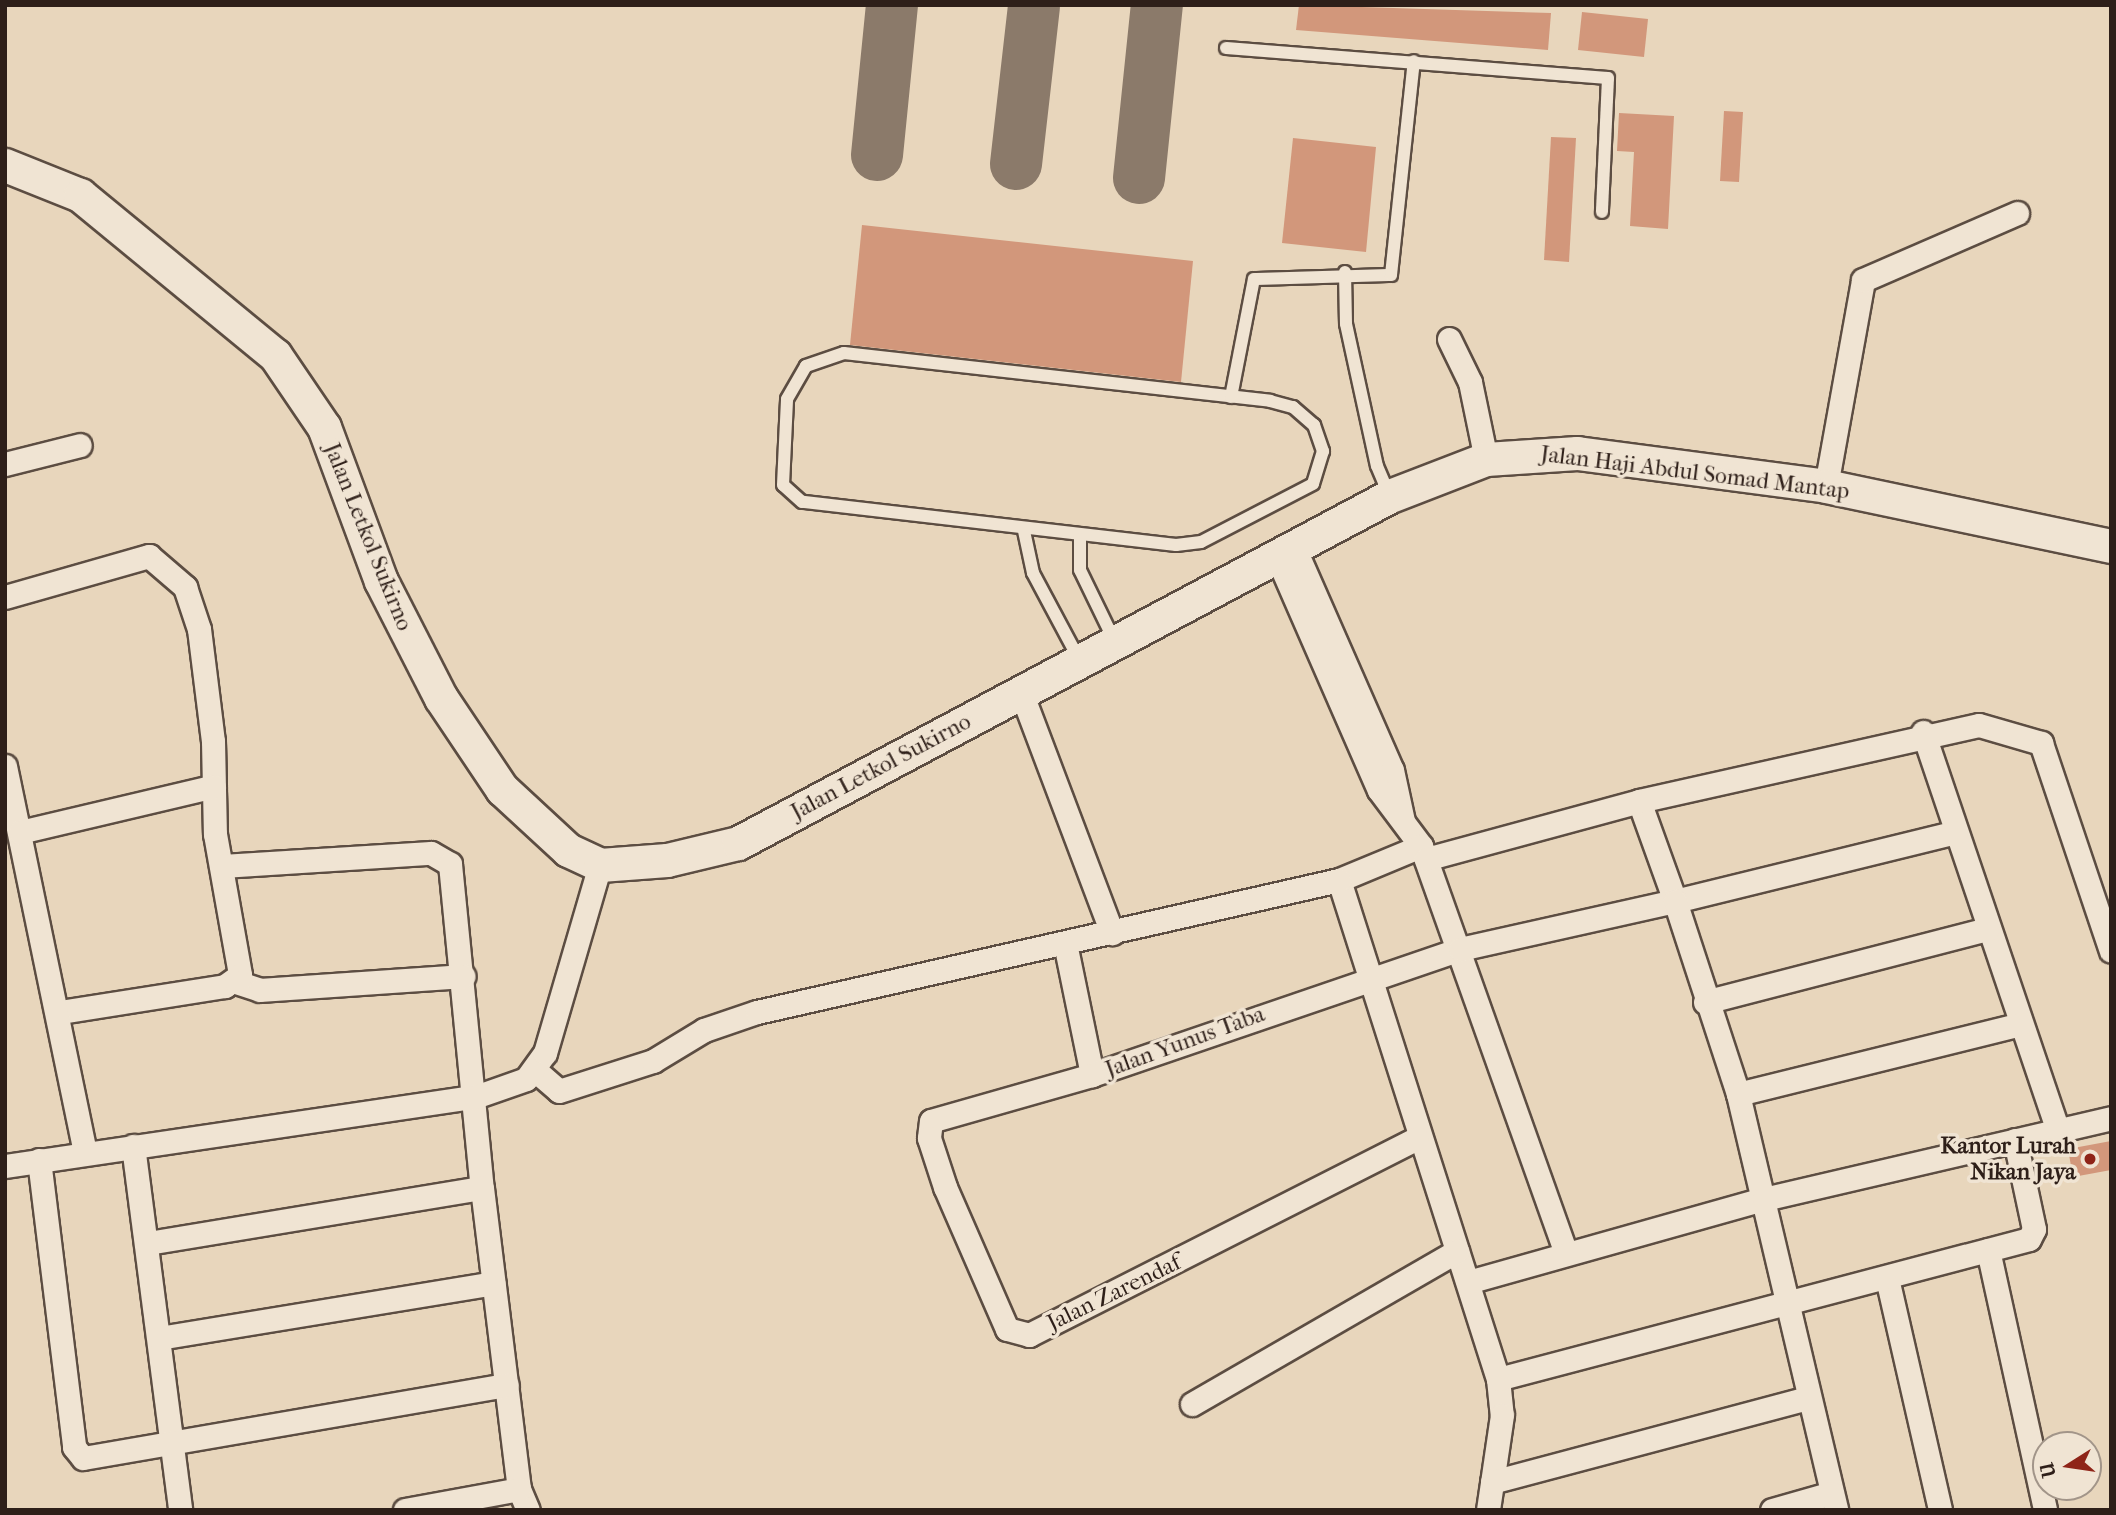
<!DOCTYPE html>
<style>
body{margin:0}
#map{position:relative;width:2116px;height:1515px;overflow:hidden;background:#e8d6bc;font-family:"IM FELL French Canon",serif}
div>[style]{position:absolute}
.taxiway>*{height:52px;margin:-26px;padding:0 26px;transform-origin:26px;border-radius:26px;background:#8b7a6a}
.building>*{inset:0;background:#d2977b}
.roads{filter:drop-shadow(2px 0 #5c4d42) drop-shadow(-2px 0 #5c4d42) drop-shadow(0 2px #5c4d42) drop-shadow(0 -2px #5c4d42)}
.service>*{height:12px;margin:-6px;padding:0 6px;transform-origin:6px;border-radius:6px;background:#f0e4d3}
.minor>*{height:23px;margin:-11.5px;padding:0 11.5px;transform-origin:11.5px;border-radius:11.5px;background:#f0e4d3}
.secondary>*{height:33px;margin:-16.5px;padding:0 16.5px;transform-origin:16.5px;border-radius:16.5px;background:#f0e4d3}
.dots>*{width:19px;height:19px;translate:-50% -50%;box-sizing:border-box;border:4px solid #f0e4d3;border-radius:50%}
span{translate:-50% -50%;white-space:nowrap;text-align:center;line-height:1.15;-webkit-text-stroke:7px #f0e4d3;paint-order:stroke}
.street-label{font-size:23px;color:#2e1f19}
.poi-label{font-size:23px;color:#2e1f19;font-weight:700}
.right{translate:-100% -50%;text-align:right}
.frame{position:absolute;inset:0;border:7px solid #2e1f19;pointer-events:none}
.north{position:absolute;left:2032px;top:1431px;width:70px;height:70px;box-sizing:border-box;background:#f0e4d3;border:2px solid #a29589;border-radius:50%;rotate:258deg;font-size:19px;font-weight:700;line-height:28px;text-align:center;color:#2e1f19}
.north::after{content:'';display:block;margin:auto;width:24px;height:32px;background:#8f2418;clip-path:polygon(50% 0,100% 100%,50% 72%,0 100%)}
</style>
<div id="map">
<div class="taxiway">
<i style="left:877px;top:155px;width:151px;rotate:-84.3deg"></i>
<i style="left:1016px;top:164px;width:158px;rotate:-83.5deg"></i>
<i style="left:1139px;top:178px;width:174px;rotate:-84.1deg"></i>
</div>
<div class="building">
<i style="clip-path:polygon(1299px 5px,1551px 13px,1548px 50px,1296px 30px)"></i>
<i style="clip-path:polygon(1582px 12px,1648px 19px,1644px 57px,1578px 50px)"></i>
<i style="clip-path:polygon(1724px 111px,1743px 112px,1739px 182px,1720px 181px)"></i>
<i style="clip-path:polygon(1619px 113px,1674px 116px,1668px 229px,1630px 226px,1634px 152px,1617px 151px)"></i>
<i style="clip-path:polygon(1551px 137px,1576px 138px,1569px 262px,1544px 260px)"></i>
<i style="clip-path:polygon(1293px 138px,1376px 147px,1366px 252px,1282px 243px)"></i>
<i style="clip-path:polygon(862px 225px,1193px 261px,1181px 382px,850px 345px)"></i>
<i style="clip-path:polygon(2111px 1141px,2111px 1170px,2073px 1177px,2068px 1149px)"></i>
</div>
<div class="roads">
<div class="service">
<i style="left:1226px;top:48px;width:383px;rotate:4.5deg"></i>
<i style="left:1608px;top:78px;width:134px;rotate:92.6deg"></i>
<i style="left:1345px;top:272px;width:52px;rotate:88.9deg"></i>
<i style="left:1346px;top:324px;width:145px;rotate:77.7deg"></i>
<i style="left:1377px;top:466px;width:33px;rotate:67deg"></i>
<i style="left:844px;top:353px;width:429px;rotate:6.4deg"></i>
<i style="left:1270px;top:401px;width:24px;rotate:15deg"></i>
<i style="left:1293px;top:407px;width:28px;rotate:41deg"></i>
<i style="left:1314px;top:425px;width:28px;rotate:71deg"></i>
<i style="left:1323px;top:451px;width:34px;rotate:107deg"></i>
<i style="left:1313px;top:484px;width:126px;rotate:152.6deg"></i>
<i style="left:1201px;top:542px;width:25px;rotate:173deg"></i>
<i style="left:1176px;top:545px;width:376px;rotate:-173.4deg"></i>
<i style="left:802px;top:502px;width:25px;rotate:-138deg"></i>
<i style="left:783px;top:485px;width:86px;rotate:-87.3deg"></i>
<i style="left:787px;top:399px;width:38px;rotate:-60deg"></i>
<i style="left:806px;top:366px;width:40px;rotate:-18.9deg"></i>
<i style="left:1231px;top:397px;width:120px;rotate:-79deg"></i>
<i style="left:1254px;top:279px;width:137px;rotate:-1.7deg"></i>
<i style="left:1391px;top:275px;width:215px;rotate:-83.9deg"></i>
<i style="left:1024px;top:531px;width:43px;rotate:77.9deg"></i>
<i style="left:1033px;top:573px;width:100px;rotate:61.9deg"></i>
<i style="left:1080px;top:539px;width:31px;rotate:90deg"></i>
<i style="left:1080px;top:570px;width:80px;rotate:64.1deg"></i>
</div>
<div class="minor">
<i style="left:1449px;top:339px;width:48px;rotate:64deg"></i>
<i style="left:1470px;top:382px;width:79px;rotate:78.3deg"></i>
<i style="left:5px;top:464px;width:77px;rotate:-14.2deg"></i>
<i style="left:1826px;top:486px;width:209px;rotate:-79.8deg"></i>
<i style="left:1863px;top:280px;width:168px;rotate:-23.5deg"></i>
<i style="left:1294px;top:547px;width:244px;rotate:66.3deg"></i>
<i style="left:1392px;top:770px;width:52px;rotate:77.8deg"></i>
<i style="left:1277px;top:557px;width:254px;rotate:66.4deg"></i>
<i style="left:1379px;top:790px;width:70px;rotate:53.1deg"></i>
<i style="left:1421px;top:846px;width:432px;rotate:70.4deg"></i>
<i style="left:5px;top:597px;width:150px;rotate:-15.9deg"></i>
<i style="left:149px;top:556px;width:48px;rotate:40.7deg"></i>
<i style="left:185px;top:587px;width:44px;rotate:71.6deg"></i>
<i style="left:199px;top:629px;width:113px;rotate:82.9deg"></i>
<i style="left:213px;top:741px;width:93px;rotate:88.8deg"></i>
<i style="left:215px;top:834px;width:143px;rotate:79.9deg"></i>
<i style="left:240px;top:975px;width:19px;rotate:144deg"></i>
<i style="left:225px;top:986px;width:166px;rotate:171deg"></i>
<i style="left:1021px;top:692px;width:258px;rotate:69.3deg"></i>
<i style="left:1923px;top:732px;width:420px;rotate:71.3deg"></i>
<i style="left:5px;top:766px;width:395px;rotate:78.3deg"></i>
<i style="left:1639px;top:801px;width:106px;rotate:70.2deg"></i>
<i style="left:1675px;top:901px;width:289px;rotate:-13.8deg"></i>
<i style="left:20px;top:832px;width:199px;rotate:-13.3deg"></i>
<i style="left:1421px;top:846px;width:89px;rotate:157.5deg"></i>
<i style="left:1339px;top:880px;width:524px;rotate:72.33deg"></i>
<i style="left:1498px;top:1379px;width:36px;rotate:84deg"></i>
<i style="left:1502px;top:1415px;width:96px;rotate:98.4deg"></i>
<i style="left:1426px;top:859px;width:221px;rotate:-15.2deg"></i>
<i style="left:1639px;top:801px;width:348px;rotate:-12.6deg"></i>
<i style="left:1979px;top:725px;width:65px;rotate:16.2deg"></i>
<i style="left:2041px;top:743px;width:219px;rotate:71.4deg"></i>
<i style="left:222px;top:866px;width:209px;rotate:-3.6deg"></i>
<i style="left:431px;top:853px;width:22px;rotate:30deg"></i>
<i style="left:450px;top:864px;width:326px;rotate:84.4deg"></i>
<i style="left:482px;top:1188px;width:303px;rotate:83deg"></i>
<i style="left:519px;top:1489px;width:23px;rotate:67deg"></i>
<i style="left:1065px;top:943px;width:135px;rotate:78.4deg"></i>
<i style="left:1092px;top:1075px;width:389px;rotate:-18.9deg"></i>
<i style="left:1460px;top:949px;width:220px;rotate:-12.6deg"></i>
<i style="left:1675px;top:901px;width:203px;rotate:71.9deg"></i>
<i style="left:1738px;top:1094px;width:427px;rotate:76.7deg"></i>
<i style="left:236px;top:982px;width:25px;rotate:18deg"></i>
<i style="left:260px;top:990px;width:204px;rotate:-3.9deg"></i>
<i style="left:1705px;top:1002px;width:292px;rotate:-14.5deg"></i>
<i style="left:536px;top:1071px;width:30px;rotate:41deg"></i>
<i style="left:559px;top:1091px;width:99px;rotate:-17.7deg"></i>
<i style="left:653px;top:1061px;width:60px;rotate:-31.3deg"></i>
<i style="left:704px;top:1030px;width:56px;rotate:-18.8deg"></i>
<i style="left:757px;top:1012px;width:597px;rotate:-12.78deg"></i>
<i style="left:1092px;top:1075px;width:167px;rotate:164.1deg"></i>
<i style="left:931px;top:1121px;width:17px;rotate:97deg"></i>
<i style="left:929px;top:1138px;width:52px;rotate:71.9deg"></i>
<i style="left:945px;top:1187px;width:155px;rotate:66.4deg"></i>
<i style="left:1007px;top:1329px;width:23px;rotate:15deg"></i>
<i style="left:1029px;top:1335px;width:435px;rotate:-26.9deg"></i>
<i style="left:1738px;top:1094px;width:291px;rotate:-13.9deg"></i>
<i style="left:133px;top:1146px;width:367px;rotate:82.6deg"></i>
<i style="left:39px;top:1160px;width:289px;rotate:83deg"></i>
<i style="left:74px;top:1447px;width:14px;rotate:51deg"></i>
<i style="left:83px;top:1458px;width:430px;rotate:-9.8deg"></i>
<i style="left:5px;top:1166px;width:475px;rotate:-8.4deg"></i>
<i style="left:475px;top:1097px;width:54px;rotate:-19.4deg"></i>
<i style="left:526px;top:1079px;width:32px;rotate:-54deg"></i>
<i style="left:545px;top:1053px;width:196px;rotate:-73.7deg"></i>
<i style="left:148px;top:1243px;width:338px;rotate:-9.4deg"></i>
<i style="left:1988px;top:1250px;width:266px;rotate:77.6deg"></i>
<i style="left:1887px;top:1278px;width:238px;rotate:77.1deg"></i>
<i style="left:1468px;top:1282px;width:307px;rotate:-15.7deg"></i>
<i style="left:1764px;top:1199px;width:356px;rotate:-13.1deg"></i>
<i style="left:159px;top:1338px;width:339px;rotate:-9.3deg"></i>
<i style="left:1498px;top:1379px;width:549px;rotate:-14.77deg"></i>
<i style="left:2029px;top:1239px;width:11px;rotate:-63deg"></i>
<i style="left:2034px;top:1229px;width:91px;rotate:-102.1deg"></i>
<i style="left:1192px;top:1404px;width:306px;rotate:-30deg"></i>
<i style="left:1492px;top:1482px;width:327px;rotate:-14.9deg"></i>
<i style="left:405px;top:1510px;width:116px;rotate:-10.4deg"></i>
<i style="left:1772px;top:1510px;width:62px;rotate:-15.8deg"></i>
</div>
<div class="secondary">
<i style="left:5px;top:165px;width:81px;rotate:21.8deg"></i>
<i style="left:80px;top:195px;width:252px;rotate:39.4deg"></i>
<i style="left:275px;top:355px;width:87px;rotate:55.8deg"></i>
<i style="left:324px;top:427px;width:164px;rotate:69.7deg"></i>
<i style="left:381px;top:581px;width:131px;rotate:62.9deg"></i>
<i style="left:441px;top:698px;width:110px;rotate:56.2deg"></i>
<i style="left:502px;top:789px;width:90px;rotate:42.7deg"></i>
<i style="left:568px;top:850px;width:35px;rotate:25deg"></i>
<i style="left:600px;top:865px;width:67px;rotate:-4.3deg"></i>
<i style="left:667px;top:860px;width:73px;rotate:-13.5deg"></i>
<i style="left:738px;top:843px;width:739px;rotate:-28.02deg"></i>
<i style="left:1390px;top:496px;width:103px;rotate:-21.1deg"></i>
<i style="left:1486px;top:459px;width:91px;rotate:-3.8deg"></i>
<i style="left:1577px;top:453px;width:251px;rotate:7.5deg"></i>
<i style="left:1826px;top:486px;width:291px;rotate:11.9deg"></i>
</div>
</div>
<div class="dots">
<i style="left:2090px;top:1159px;background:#8f2418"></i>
</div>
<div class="street-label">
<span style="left:1695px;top:473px;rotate:7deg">Jalan Haji Abdul Somad Mantap</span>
<span style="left:368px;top:537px;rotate:68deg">Jalan Letkol Sukirno</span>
<span style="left:881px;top:767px;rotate:-28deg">Jalan Letkol Sukirno</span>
<span style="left:1185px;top:1042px;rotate:-20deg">Jalan Yunus Taba</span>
<span style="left:1114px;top:1293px;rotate:-26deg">Jalan Zarendaf</span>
</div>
<div class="poi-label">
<span class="right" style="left:2076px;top:1159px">Kantor Lurah<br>Nikan Jaya</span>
</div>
<div class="frame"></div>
<div class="north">U</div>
</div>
